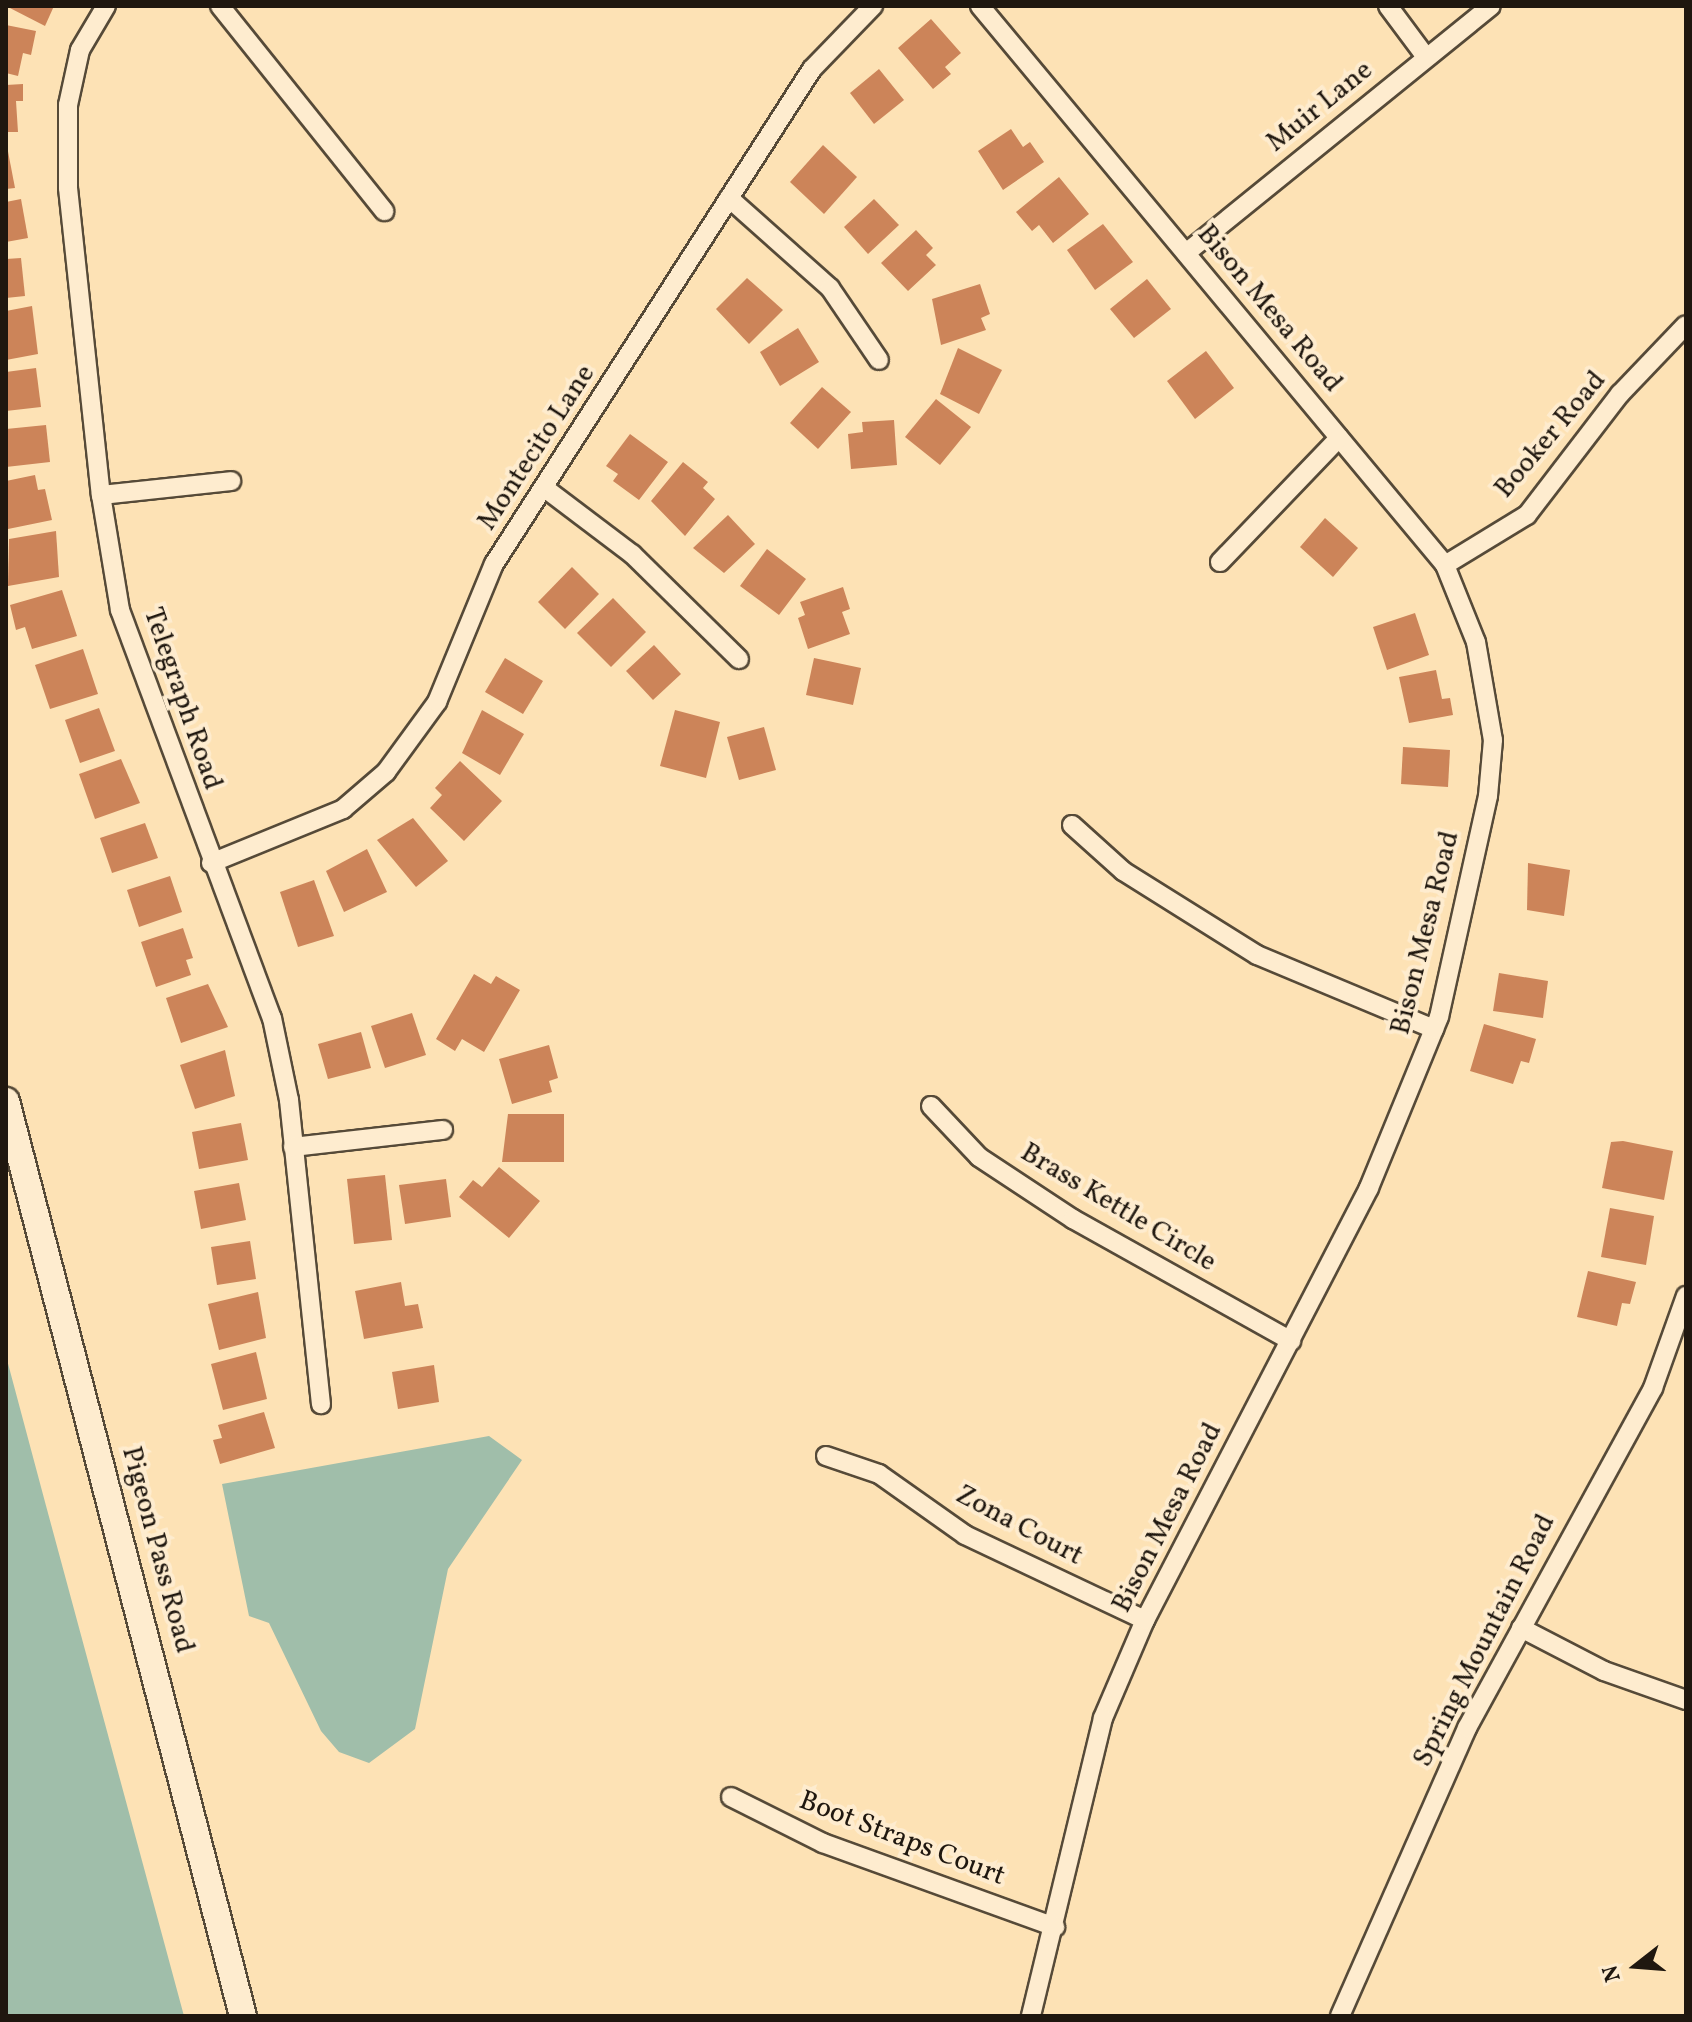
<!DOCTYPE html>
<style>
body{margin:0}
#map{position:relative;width:1692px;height:2022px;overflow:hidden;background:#fde2b5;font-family:Vollkorn,serif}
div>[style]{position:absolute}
.water>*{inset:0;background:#a0beaa}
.building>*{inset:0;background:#cc8459}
.roads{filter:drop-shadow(2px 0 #564a38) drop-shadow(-2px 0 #564a38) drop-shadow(0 2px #564a38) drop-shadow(0 -2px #564a38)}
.street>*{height:18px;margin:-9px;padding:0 9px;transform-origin:9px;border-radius:9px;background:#feeccf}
.secondary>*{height:26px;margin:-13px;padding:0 13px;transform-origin:13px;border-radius:13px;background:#feeccf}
span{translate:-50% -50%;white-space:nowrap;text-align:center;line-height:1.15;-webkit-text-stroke:8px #feeccf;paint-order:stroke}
.street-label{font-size:28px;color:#1f170f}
.frame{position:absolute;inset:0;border:8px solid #1f170f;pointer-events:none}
.north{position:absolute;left:1596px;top:1926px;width:80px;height:80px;-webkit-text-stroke:6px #feeccf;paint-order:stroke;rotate:253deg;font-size:22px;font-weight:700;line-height:32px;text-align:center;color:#1f170f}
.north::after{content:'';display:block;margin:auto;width:28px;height:36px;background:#1f170f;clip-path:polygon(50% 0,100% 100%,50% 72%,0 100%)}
</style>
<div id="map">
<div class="water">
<i style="clip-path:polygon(6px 1356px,45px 1502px,184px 2016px,6px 2016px)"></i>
<i style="clip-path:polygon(489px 1436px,522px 1460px,448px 1569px,415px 1729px,369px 1763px,339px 1752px,321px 1731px,269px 1623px,249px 1616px,222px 1484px)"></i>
</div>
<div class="building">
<i style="clip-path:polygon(6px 6px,54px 6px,45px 26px)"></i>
<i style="clip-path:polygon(931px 19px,961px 53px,945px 67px,951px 74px,933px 89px,898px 48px)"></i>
<i style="clip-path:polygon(6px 25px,36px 31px,31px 55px,23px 53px,18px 76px,6px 73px)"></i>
<i style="clip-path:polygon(879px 69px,904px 100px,874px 124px,850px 93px)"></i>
<i style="clip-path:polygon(23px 84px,23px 101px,16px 101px,18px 132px,6px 132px,6px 85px)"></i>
<i style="clip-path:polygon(1011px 129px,1023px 147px,1030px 142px,1044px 162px,1003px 190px,978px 151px)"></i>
<i style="clip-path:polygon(6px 141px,15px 188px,6px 189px)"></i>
<i style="clip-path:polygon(823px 145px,857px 177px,824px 214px,790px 182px)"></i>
<i style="clip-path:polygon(1059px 177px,1089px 214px,1053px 243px,1039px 225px,1032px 231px,1016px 212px)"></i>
<i style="clip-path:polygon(21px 199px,28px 238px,6px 242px,6px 202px)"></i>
<i style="clip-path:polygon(874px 199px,899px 225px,868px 254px,844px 227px)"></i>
<i style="clip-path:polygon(1103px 224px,1133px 262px,1095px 290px,1067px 250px)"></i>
<i style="clip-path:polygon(916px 230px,933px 248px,926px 255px,936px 265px,908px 291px,881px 263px)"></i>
<i style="clip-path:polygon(21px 258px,25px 296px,6px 298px,6px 259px)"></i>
<i style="clip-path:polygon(747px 278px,783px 310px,749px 344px,716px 309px)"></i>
<i style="clip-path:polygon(1147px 279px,1171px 309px,1134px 338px,1110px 309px)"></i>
<i style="clip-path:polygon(980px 284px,990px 314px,981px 318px,986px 330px,941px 345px,932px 299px)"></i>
<i style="clip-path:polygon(32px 306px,38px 354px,6px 360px,6px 311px)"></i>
<i style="clip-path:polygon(798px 328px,819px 362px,780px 386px,760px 352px)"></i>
<i style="clip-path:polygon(958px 348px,1002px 370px,979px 414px,940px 394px)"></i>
<i style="clip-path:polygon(1206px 351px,1234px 388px,1195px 419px,1167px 381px)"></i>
<i style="clip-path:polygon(36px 368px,41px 407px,6px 411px,6px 372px)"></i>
<i style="clip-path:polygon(822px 387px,851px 412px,818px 449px,790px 423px)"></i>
<i style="clip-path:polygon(936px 399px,971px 427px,940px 465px,905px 437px)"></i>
<i style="clip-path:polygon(894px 420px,897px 465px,851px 469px,848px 434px,863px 432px,862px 422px)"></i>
<i style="clip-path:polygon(46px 425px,50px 462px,6px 467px,6px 429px)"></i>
<i style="clip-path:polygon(630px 434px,668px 462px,639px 500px,613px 481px,618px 474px,606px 466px)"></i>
<i style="clip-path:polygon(683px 462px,708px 482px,703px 488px,715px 499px,685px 536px,651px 501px)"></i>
<i style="clip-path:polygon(35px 475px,38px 490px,45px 489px,52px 520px,8px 529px,6px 481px)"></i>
<i style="clip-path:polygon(728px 515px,755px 544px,724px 573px,693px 548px)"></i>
<i style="clip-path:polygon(1325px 518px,1358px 548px,1333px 577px,1300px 547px)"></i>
<i style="clip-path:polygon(56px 531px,59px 577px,8px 586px,9px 539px)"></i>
<i style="clip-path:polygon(767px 549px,806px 579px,779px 615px,740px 586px)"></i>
<i style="clip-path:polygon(572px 567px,599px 594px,565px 629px,538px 602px)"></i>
<i style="clip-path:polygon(843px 587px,850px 609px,842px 612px,850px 634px,808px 649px,798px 618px,805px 615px,800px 602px)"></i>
<i style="clip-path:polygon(62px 590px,77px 636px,32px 649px,25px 627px,16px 630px,10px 605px)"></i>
<i style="clip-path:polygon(613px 598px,646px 632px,611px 667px,577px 633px)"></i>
<i style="clip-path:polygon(1415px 613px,1429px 655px,1387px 670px,1373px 627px)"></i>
<i style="clip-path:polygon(654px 645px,681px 674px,653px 700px,626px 671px)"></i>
<i style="clip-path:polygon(83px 649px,98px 694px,50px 709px,35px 665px)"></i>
<i style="clip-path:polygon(505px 658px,543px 681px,523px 714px,485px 692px)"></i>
<i style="clip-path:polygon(814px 658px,861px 668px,853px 705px,806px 695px)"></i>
<i style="clip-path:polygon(1436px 670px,1442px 699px,1450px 698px,1453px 715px,1409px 723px,1399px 677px)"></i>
<i style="clip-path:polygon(99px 708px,115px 751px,80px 763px,65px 720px)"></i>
<i style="clip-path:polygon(482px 710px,524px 734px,500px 775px,462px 753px)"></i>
<i style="clip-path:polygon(675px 710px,720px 722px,706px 778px,660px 766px)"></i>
<i style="clip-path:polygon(764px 727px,776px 770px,739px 780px,727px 737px)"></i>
<i style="clip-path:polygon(1403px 747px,1450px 750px,1448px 787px,1401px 784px)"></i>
<i style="clip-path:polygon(121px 759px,140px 803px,95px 819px,79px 774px)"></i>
<i style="clip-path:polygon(460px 761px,502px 801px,464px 841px,430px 808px,442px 795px,435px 788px)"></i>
<i style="clip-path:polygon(413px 818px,448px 861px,416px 887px,377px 840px)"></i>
<i style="clip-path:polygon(145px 823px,158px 858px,112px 873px,100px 838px)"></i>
<i style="clip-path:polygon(367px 849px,387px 892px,344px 912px,326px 871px)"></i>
<i style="clip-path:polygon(1528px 863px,1570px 870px,1564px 916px,1527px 910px)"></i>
<i style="clip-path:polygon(170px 876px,182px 912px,139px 927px,127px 890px)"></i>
<i style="clip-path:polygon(314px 880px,334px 936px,298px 947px,280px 892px)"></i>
<i style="clip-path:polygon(183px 928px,193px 958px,186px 960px,191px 975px,156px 987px,141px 942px)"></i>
<i style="clip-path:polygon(1499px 973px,1548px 981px,1543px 1018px,1493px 1011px)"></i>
<i style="clip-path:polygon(474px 974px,491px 984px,496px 976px,520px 990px,484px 1052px,462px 1039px,455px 1051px,436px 1039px)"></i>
<i style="clip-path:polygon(208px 984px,228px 1027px,181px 1043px,166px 998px)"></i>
<i style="clip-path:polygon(412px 1013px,426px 1055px,385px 1068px,371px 1026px)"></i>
<i style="clip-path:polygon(1484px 1024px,1536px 1039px,1529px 1063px,1521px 1061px,1513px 1084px,1470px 1071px)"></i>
<i style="clip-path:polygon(361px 1032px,371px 1068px,328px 1079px,318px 1044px)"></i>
<i style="clip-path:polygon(549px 1045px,558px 1078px,549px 1081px,552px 1092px,512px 1104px,499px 1059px)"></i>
<i style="clip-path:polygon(225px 1050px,235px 1096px,195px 1109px,180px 1065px)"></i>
<i style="clip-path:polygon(508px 1114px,564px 1114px,564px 1162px,502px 1162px)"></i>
<i style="clip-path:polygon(241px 1123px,248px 1160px,199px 1169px,192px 1132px)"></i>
<i style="clip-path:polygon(1623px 1141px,1673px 1151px,1664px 1200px,1602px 1188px,1611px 1142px)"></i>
<i style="clip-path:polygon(499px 1167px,540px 1201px,509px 1238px,459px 1197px,473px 1180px,482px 1187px)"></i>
<i style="clip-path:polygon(385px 1175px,392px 1240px,354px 1244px,347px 1179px)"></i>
<i style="clip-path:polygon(446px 1179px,451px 1217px,405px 1224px,399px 1185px)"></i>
<i style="clip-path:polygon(239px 1183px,246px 1220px,201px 1229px,194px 1191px)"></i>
<i style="clip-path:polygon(1610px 1208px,1654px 1216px,1646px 1265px,1601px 1257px)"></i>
<i style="clip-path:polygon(250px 1241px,256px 1279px,217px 1285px,211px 1247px)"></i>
<i style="clip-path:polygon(1588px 1271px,1636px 1282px,1630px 1304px,1622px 1303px,1617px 1326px,1577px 1317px)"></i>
<i style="clip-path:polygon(401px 1282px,405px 1306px,418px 1304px,423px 1328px,364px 1339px,355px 1291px)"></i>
<i style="clip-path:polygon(258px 1292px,266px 1338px,219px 1350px,208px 1304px)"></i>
<i style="clip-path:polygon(256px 1352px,267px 1399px,223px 1410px,211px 1364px)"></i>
<i style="clip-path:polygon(434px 1365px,439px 1402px,398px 1409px,392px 1372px)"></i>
<i style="clip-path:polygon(264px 1412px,275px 1448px,220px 1464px,213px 1440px,222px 1438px,218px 1425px)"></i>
</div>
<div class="roads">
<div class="street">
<i style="left:106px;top:6px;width:51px;rotate:120.6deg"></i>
<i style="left:80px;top:50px;width:56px;rotate:102.3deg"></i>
<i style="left:68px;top:105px;width:83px;rotate:90deg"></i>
<i style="left:68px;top:188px;width:309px;rotate:83.9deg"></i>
<i style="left:101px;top:495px;width:117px;rotate:80.6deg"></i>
<i style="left:120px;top:610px;width:435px;rotate:69.6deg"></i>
<i style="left:272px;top:1018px;width:84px;rotate:78.3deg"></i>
<i style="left:289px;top:1100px;width:306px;rotate:84deg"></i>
<i style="left:220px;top:6px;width:263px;rotate:51.3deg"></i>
<i style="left:980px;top:6px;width:727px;rotate:50.24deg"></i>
<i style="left:1445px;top:565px;width:83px;rotate:68.1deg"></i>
<i style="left:1476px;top:642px;width:99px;rotate:80.2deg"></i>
<i style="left:1493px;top:740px;width:56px;rotate:95.1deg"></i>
<i style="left:1488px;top:796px;width:226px;rotate:102.5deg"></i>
<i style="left:1439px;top:1017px;width:185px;rotate:112.3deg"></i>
<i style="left:1369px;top:1188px;width:487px;rotate:117.4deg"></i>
<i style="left:1145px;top:1620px;width:107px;rotate:113.2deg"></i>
<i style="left:1103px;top:1718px;width:307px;rotate:103.6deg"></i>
<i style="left:1388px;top:6px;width:64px;rotate:53.3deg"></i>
<i style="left:729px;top:198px;width:135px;rotate:41.7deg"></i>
<i style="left:830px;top:288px;width:87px;rotate:55.8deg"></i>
<i style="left:1186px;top:253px;width:392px;rotate:-39deg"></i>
<i style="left:546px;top:489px;width:108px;rotate:37.1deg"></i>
<i style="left:632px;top:554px;width:150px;rotate:44.5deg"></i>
<i style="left:101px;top:495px;width:131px;rotate:-6.1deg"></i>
<i style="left:1220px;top:562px;width:172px;rotate:-46.2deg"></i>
<i style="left:1445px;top:565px;width:96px;rotate:-31.4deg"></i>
<i style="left:1527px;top:515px;width:153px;rotate:-52.5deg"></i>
<i style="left:1620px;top:394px;width:95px;rotate:-46.3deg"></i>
<i style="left:1072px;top:825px;width:69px;rotate:42deg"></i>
<i style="left:1123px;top:871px;width:158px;rotate:32.1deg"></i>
<i style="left:1257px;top:955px;width:192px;rotate:22.7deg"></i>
<i style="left:211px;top:863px;width:143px;rotate:-22.2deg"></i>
<i style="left:343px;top:809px;width:57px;rotate:-40.7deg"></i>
<i style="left:386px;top:772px;width:87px;rotate:-53.9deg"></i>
<i style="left:437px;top:702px;width:149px;rotate:-67.6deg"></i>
<i style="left:494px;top:564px;width:588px;rotate:-57.28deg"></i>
<i style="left:812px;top:69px;width:88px;rotate:-45.9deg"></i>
<i style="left:931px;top:1106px;width:70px;rotate:46.7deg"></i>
<i style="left:979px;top:1157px;width:113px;rotate:33.4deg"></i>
<i style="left:1073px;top:1219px;width:250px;rotate:29.2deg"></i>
<i style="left:293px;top:1147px;width:151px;rotate:-6.5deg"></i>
<i style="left:826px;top:1456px;width:56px;rotate:18.8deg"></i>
<i style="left:879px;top:1474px;width:105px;rotate:35.3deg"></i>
<i style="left:965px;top:1535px;width:199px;rotate:25.3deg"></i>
<i style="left:1521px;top:1628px;width:93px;rotate:27.4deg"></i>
<i style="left:1604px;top:1671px;width:87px;rotate:19.5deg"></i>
<i style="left:731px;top:1797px;width:103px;rotate:26.6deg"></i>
<i style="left:823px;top:1843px;width:247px;rotate:19.9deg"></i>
<i style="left:1340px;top:2016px;width:315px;rotate:-66.2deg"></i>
<i style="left:1467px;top:1728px;width:388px;rotate:-61.3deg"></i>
<i style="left:1653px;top:1388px;width:98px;rotate:-70.3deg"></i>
</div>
<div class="secondary">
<i style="left:6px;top:1101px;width:945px;rotate:75.48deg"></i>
</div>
</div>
<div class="street-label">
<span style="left:1320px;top:107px;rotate:-39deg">Muir Lane</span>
<span style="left:1269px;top:309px;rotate:50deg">Bison Mesa Road</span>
<span style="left:1551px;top:435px;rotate:-50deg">Booker Road</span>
<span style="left:537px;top:448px;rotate:-57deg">Montecito Lane</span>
<span style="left:182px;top:699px;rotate:71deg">Telegraph Road</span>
<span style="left:1426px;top:933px;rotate:-76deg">Bison Mesa Road</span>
<span style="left:1118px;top:1208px;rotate:31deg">Brass Kettle Circle</span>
<span style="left:1168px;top:1518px;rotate:-63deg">Bison Mesa Road</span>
<span style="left:1019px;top:1526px;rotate:28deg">Zona Court</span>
<span style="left:157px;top:1550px;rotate:75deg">Pigeon Pass Road</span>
<span style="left:1485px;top:1641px;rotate:-63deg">Spring Mountain Road</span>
<span style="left:902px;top:1839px;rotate:21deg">Boot Straps Court</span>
</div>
<div class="frame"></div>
<div class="north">N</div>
</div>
